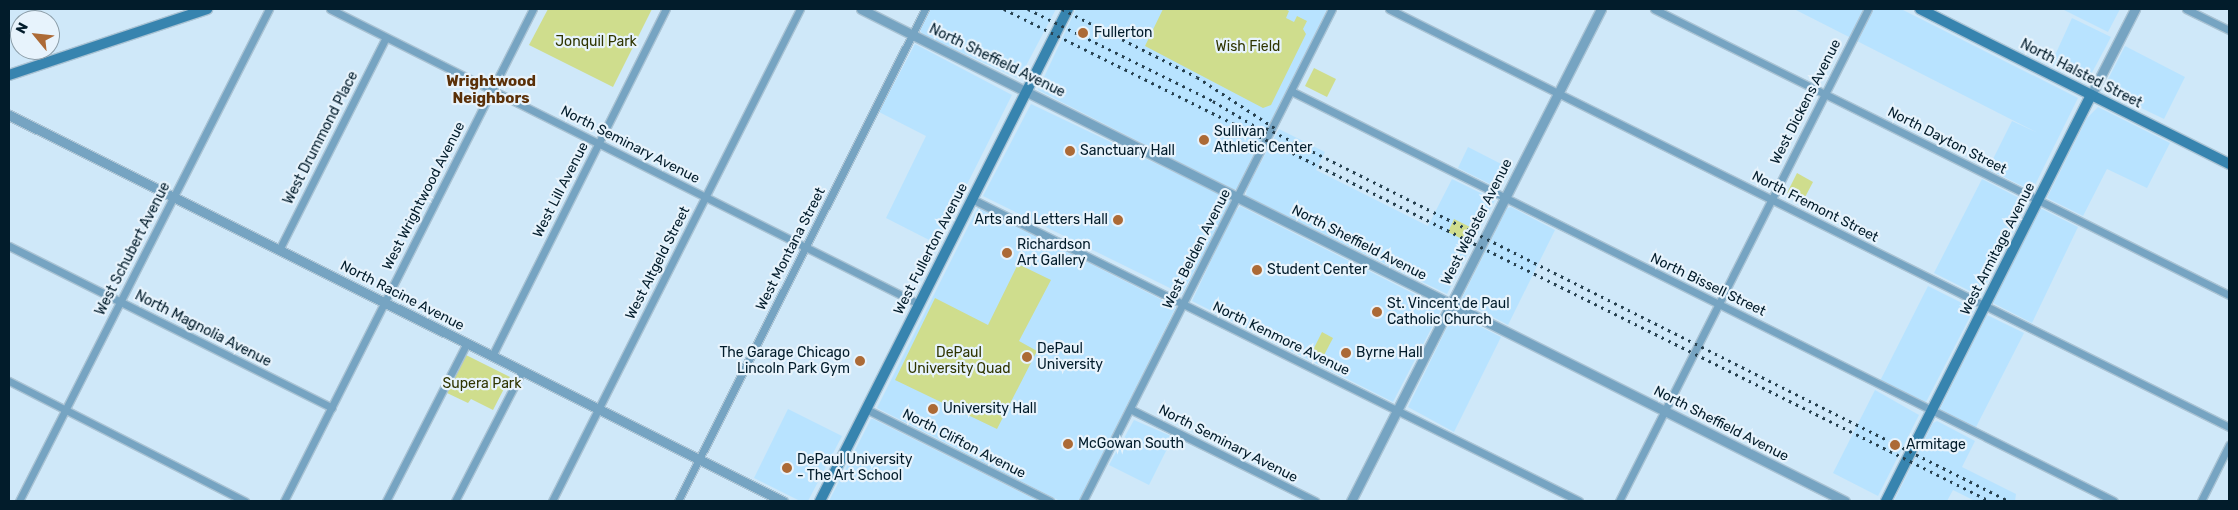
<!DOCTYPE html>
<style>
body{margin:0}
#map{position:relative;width:2238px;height:510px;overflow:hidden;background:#cfe8f9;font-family:Rubik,sans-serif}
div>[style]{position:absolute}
.built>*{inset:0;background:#b8e3ff}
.green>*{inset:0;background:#cfdd8d}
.roads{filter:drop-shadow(1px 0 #aac3d4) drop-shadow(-1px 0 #aac3d4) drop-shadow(0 1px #aac3d4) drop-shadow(0 -1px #aac3d4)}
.minor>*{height:7px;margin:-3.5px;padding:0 3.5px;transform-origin:3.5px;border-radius:3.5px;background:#76a4c2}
.tertiary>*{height:9px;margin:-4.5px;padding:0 4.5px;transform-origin:4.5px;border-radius:4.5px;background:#76a4c2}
.secondary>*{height:10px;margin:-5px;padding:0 5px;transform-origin:5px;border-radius:5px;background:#3784af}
.rail>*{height:2.5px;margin-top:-1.25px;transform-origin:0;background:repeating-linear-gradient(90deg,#26404f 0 2.5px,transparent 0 7.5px)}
.dots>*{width:14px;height:14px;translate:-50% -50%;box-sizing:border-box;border:2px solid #e7f3fc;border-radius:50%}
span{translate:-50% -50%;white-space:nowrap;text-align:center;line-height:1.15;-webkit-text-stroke:4.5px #e7f3fc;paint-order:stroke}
.poi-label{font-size:14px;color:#021c2b}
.left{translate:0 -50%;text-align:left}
.right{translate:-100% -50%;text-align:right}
.park-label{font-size:14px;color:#2f3501}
.street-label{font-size:14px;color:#021c2b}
.neighbourhood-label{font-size:15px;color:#5b3008;font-weight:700}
.frame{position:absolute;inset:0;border:10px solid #021c2b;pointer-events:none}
.north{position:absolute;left:10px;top:10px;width:50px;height:50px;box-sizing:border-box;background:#e7f3fc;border:1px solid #8b9da8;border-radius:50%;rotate:298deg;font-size:14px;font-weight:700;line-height:20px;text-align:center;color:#021c2b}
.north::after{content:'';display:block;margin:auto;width:18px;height:22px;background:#ac6a36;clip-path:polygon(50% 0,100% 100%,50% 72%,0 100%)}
</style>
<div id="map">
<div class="built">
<i style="clip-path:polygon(931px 9px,1056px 9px,1019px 79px,923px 35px,920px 30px)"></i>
<i style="clip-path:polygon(1076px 9px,1327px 9px,1239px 187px,1234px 190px,1038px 90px)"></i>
<i style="clip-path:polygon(1794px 9px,1901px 9px,2078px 98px,2032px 191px,1988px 169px,2012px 121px,2038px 133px)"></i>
<i style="clip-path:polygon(2062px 9px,2120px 9px,2108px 32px)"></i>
<i style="clip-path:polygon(2072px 18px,2111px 37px,2087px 82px,2051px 64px)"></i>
<i style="clip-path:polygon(915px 44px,1012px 95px,937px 244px,886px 218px,926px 136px,879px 112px)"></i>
<i style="clip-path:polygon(2125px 46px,2185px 77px,2164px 119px,2106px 91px,2104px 87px)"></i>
<i style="clip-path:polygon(1031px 104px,1230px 199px,1230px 205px,1182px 294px,983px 196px)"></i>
<i style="clip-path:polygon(2098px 107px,2170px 143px,2147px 188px,2107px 169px,2083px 216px,2047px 198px,2087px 118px)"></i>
<i style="clip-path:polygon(1279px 129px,1325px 152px,1316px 170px,1428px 226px,1452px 179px,1495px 200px,1447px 294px,1246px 196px,1247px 188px)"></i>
<i style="clip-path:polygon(1468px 147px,1511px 169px,1500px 189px,1458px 168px)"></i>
<i style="clip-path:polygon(1982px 179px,2027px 202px,1980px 296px,1934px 273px)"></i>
<i style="clip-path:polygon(1240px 206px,1442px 308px,1393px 402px,1192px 301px,1232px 216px)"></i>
<i style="clip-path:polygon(978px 207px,1176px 307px,1079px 501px,1060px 501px,877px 408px)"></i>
<i style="clip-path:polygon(1511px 207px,1555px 230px,1508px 325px,1461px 300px,1507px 208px)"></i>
<i style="clip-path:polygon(2040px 208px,2078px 227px,2032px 323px,1993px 303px)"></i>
<i style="clip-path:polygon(1928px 286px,1974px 309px,1926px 402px,1880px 381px)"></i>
<i style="clip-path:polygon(1457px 315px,1501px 337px,1454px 432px,1408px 407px,1452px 317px)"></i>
<i style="clip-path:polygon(1987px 315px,2024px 333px,1975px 429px,1939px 411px)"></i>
<i style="clip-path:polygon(1875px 390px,1919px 415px,1878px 496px,1833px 473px)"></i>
<i style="clip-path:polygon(788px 409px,842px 436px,808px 501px,800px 501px,754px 478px)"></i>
<i style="clip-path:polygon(871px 419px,873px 419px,1038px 501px,829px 501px)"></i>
<i style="clip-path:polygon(1134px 420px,1173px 437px,1149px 485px,1109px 465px)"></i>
<i style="clip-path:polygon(1937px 421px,1975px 441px,1962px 467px,2016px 494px,2015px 501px,1975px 501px,1953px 490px,1947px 501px,1894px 501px,1933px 423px)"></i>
</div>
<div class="green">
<i style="clip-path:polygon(548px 9px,652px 9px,613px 87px,529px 45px)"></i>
<i style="clip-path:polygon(1163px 9px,1285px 9px,1289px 11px,1286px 18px,1294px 22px,1297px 16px,1307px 21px,1303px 29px,1306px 34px,1271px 105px,1263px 108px,1145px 46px)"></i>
<i style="clip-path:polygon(1314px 68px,1336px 79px,1327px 97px,1305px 86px)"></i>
<i style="clip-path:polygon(1797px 173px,1813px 182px,1803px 201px,1787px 193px)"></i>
<i style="clip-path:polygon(1454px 219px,1474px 229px,1468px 242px,1448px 232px)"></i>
<i style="clip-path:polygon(1018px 264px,1051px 280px,1019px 341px,1037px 351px,997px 429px,895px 380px,935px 298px,988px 325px)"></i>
<i style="clip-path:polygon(1322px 332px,1333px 338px,1322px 359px,1311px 354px)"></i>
<i style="clip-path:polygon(466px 355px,510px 377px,493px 410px,471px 399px,468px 403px,447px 393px)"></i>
</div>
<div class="roads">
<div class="minor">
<i style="left:330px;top:9px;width:659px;rotate:26.6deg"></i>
<i style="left:1389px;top:9px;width:938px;rotate:26.46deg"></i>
<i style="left:1654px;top:9px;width:642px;rotate:26.45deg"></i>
<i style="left:2186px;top:9px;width:48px;rotate:26deg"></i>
<i style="left:1291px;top:91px;width:919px;rotate:26.48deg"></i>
<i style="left:972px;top:199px;width:678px;rotate:26.45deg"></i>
<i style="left:9px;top:246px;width:361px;rotate:26.6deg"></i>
<i style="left:279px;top:250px;width:238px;rotate:-63.3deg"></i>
<i style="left:492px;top:356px;width:388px;rotate:-63.4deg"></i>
<i style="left:9px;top:381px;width:265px;rotate:27deg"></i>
<i style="left:866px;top:409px;width:206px;rotate:26.6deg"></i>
<i style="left:1130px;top:409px;width:207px;rotate:26.4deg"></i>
<i style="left:19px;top:501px;width:552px;rotate:-63.06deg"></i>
<i style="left:284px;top:501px;width:551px;rotate:-63.16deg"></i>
<i style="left:386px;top:501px;width:178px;rotate:-62.9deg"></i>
<i style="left:455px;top:501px;width:146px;rotate:-62.7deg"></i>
<i style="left:552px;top:501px;width:551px;rotate:-63.25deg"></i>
<i style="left:678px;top:501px;width:551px;rotate:-63.34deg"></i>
<i style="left:1083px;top:501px;width:551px;rotate:-63.16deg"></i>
<i style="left:1619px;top:501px;width:551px;rotate:-63.16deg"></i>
<i style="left:2201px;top:501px;width:63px;rotate:-63.4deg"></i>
</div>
<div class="tertiary">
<i style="left:861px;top:9px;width:1100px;rotate:26.57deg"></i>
<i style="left:2091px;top:95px;width:97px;rotate:-62.9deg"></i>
<i style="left:9px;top:115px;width:865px;rotate:26.51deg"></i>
<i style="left:1351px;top:501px;width:552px;rotate:-63.06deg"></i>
</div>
<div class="secondary">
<i style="left:1920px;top:9px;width:346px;rotate:26.6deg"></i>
<i style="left:9px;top:75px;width:209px;rotate:-18.4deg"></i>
<i style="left:820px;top:501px;width:551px;rotate:-63.25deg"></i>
<i style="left:1886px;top:501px;width:455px;rotate:-63.2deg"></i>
</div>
</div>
<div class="rail">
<i style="left:1004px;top:9px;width:1102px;rotate:26.52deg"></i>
<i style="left:1028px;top:9px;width:207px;rotate:26.4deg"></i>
<i style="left:1213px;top:101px;width:66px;rotate:30.8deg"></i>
<i style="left:1062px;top:9px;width:151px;rotate:26.7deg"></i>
<i style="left:1197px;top:77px;width:93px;rotate:33.2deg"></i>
<i style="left:1266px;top:128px;width:831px;rotate:26.66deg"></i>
</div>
<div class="dots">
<i style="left:1083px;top:33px;background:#ac6a36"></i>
<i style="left:1204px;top:140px;background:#ac6a36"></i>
<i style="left:1070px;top:151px;background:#ac6a36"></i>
<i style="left:1118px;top:220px;background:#ac6a36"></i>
<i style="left:1007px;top:253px;background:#ac6a36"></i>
<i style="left:1257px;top:270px;background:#ac6a36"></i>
<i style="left:1377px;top:312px;background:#ac6a36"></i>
<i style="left:1346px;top:353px;background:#ac6a36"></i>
<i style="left:1027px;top:357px;background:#ac6a36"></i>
<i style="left:860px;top:361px;background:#ac6a36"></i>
<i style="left:933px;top:409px;background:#ac6a36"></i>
<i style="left:1068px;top:444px;background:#ac6a36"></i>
<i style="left:1895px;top:445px;background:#ac6a36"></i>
<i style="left:787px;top:468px;background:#ac6a36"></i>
</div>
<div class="poi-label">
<span class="left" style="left:1094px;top:33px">Fullerton</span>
<span class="left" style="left:1214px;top:140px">Sullivan<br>Athletic Center</span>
<span class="left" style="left:1080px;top:151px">Sanctuary Hall</span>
<span class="right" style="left:1108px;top:220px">Arts and Letters Hall</span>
<span class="left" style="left:1017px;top:253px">Richardson<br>Art Gallery</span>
<span class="left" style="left:1267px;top:270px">Student Center</span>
<span class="left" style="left:1387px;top:312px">St. Vincent de Paul<br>Catholic Church</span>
<span class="left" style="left:1037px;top:357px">DePaul<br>University</span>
<span class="right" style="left:850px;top:361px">The Garage Chicago<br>Lincoln Park Gym</span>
<span class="left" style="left:1356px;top:353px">Byrne Hall</span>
<span class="left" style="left:943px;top:409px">University Hall</span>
<span class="left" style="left:1078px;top:444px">McGowan South</span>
<span class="left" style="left:1906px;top:445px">Armitage</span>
<span class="left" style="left:797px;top:468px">DePaul University<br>- The Art School</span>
</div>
<div class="park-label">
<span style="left:596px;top:42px">Jonquil Park</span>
<span style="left:1248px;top:47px">Wish Field</span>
<span style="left:959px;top:361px">DePaul<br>University Quad</span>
<span style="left:482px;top:384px">Supera Park</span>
</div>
<div class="street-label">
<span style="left:997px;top:61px;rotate:26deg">North Sheffield Avenue</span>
<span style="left:2081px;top:74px;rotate:27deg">North Halsted Street</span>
<span style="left:1806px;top:102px;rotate:-63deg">West Dickens Avenue</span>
<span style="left:321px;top:138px;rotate:-63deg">West Drummond Place</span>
<span style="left:1947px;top:141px;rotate:27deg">North Dayton Street</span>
<span style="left:630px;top:145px;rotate:27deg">North Seminary Avenue</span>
<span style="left:561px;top:190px;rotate:-63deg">West Lill Avenue</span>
<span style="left:424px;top:196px;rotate:-63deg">West Wrightwood Avenue</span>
<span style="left:1815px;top:207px;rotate:27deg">North Fremont Street</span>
<span style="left:1477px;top:222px;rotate:-63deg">West Webster Avenue</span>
<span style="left:1359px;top:243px;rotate:27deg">North Sheffield Avenue</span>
<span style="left:133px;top:249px;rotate:-63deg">West Schubert Avenue</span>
<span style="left:791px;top:249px;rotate:-63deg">West Montana Street</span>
<span style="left:931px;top:249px;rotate:-63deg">West Fullerton Avenue</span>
<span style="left:1197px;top:249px;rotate:-63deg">West Belden Avenue</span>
<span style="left:1998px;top:249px;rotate:-63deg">West Armitage Avenue</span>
<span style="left:658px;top:263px;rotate:-63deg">West Altgeld Street</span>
<span style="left:1708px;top:285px;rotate:26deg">North Bissell Street</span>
<span style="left:402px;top:296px;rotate:27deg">North Racine Avenue</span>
<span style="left:203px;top:329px;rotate:27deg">North Magnolia Avenue</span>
<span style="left:1281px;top:339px;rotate:26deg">North Kenmore Avenue</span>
<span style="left:1721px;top:424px;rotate:27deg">North Sheffield Avenue</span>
<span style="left:964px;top:444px;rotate:27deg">North Clifton Avenue</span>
<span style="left:1228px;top:444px;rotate:27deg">North Seminary Avenue</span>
</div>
<div class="neighbourhood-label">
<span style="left:491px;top:90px">Wrightwood<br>Neighbors</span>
</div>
<div class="frame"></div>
<div class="north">N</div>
</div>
